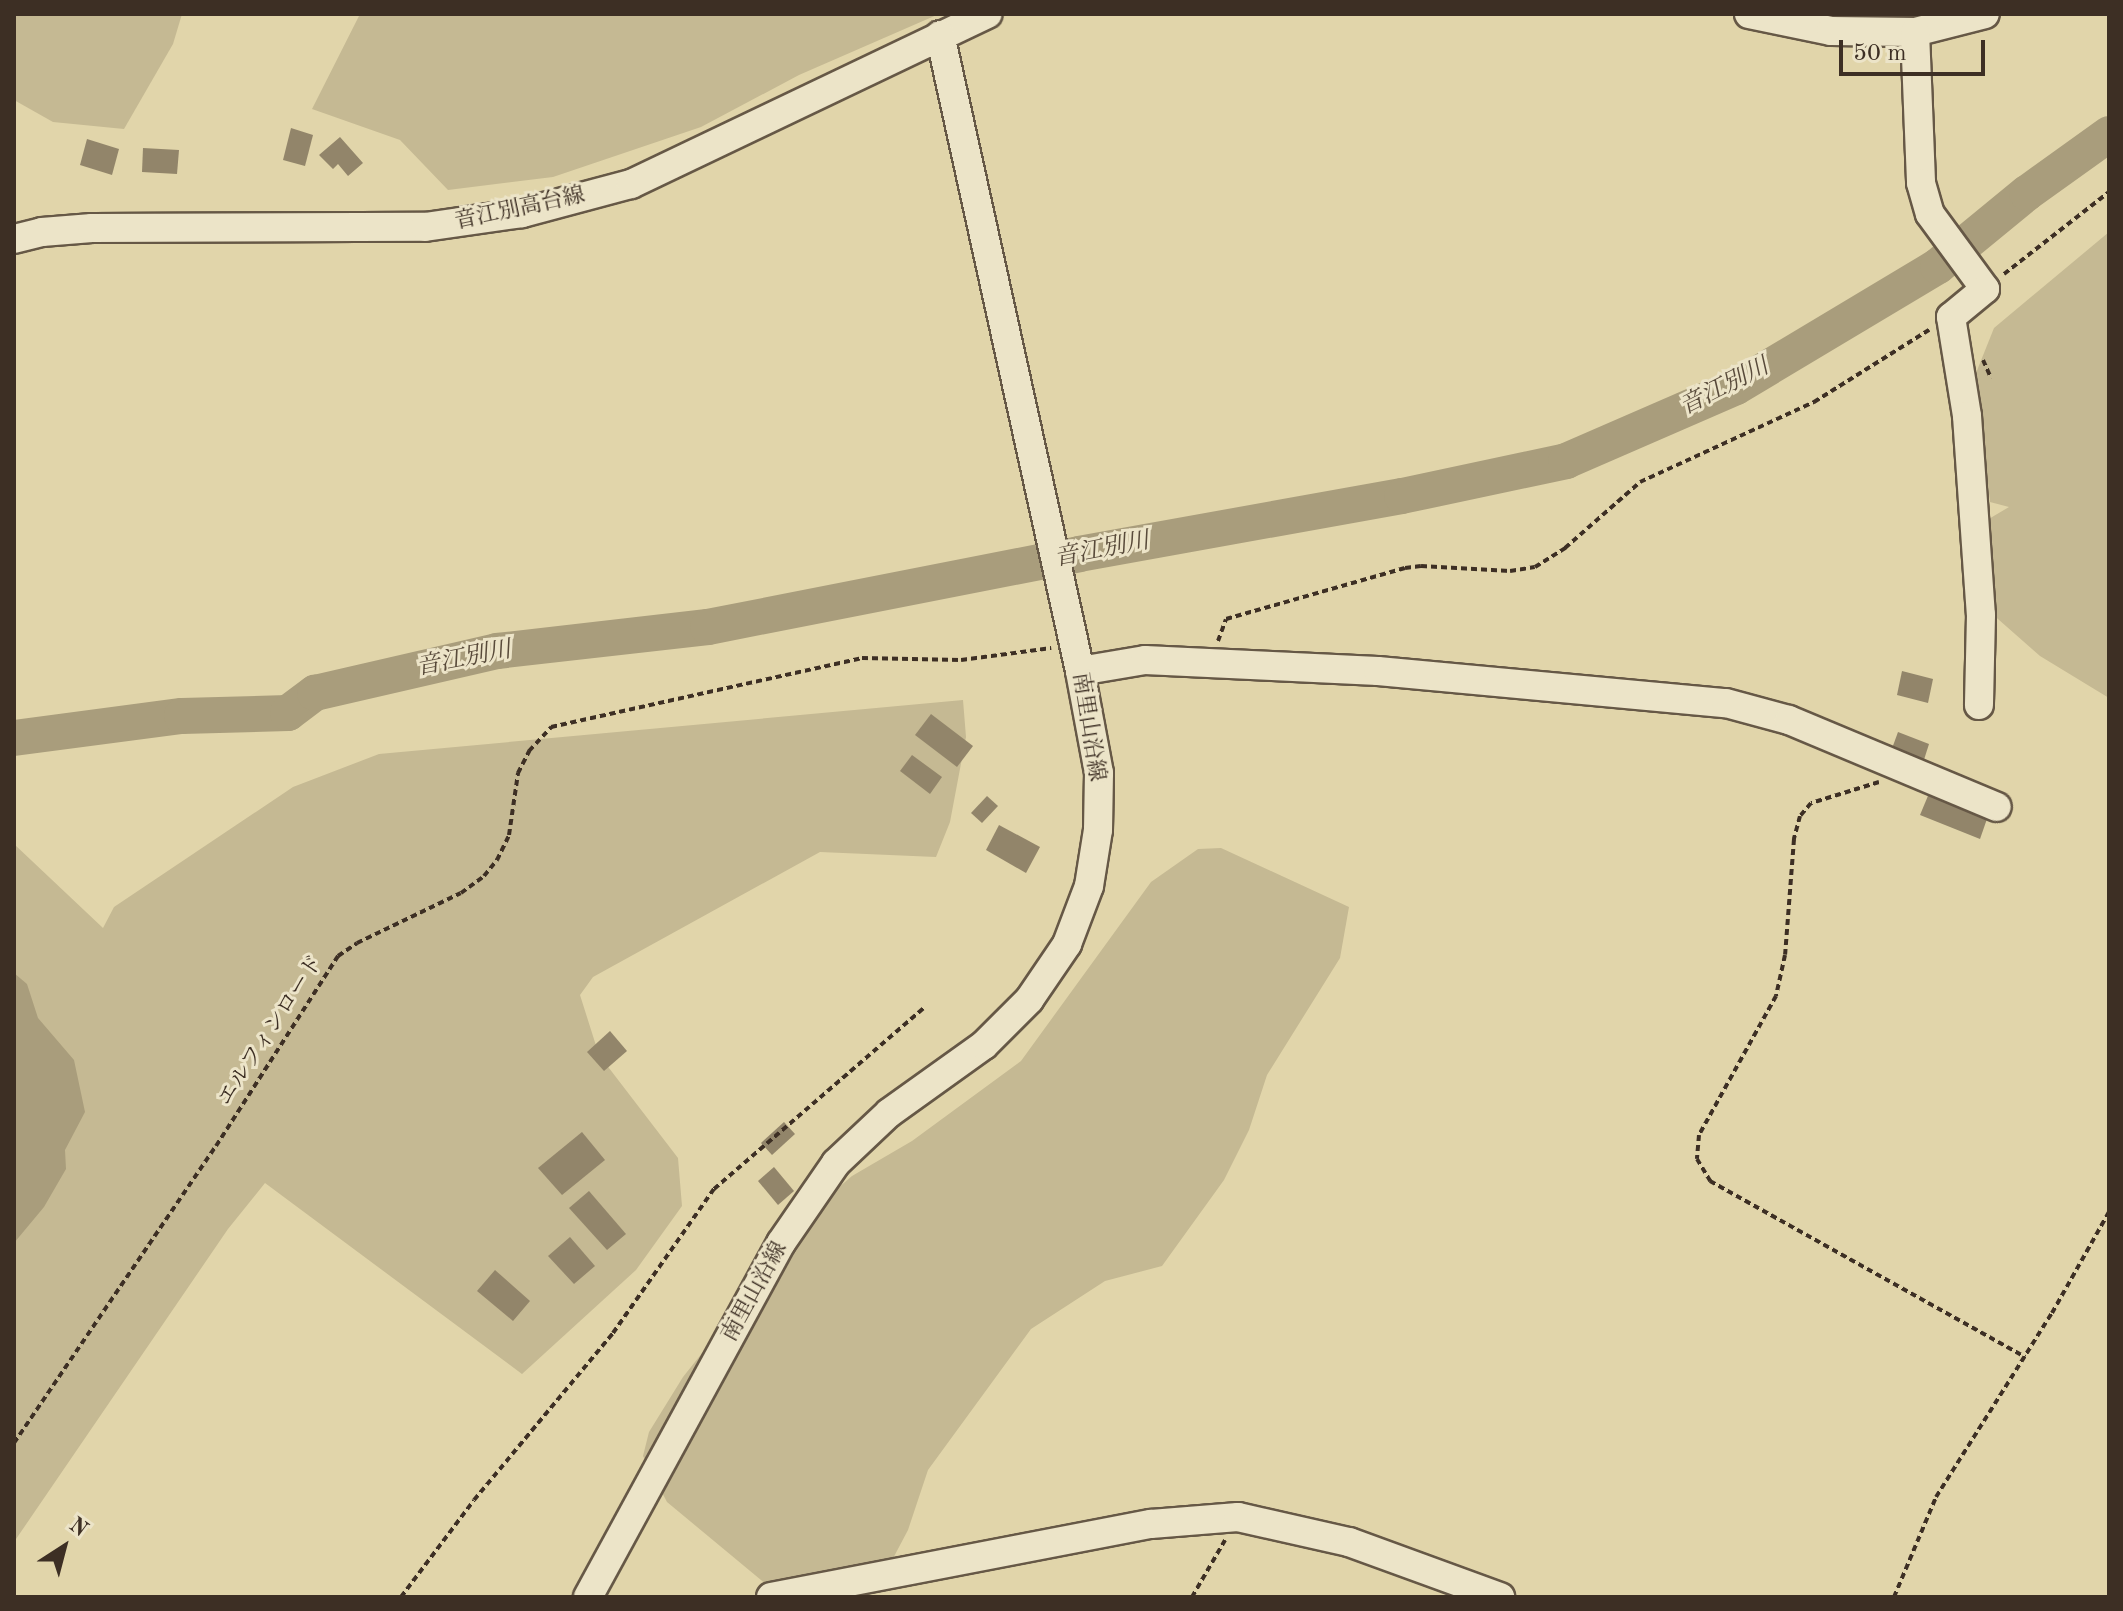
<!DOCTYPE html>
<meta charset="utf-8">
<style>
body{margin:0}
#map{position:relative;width:2123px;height:1611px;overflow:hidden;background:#e1d5aa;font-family:"Old Standard TT","Noto Serif JP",serif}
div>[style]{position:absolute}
.green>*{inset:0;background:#c5b993}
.water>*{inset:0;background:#a99d7c}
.river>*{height:36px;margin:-18px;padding:0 18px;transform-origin:18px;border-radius:18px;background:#a99d7c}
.building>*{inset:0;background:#92856a}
.path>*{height:4px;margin-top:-2px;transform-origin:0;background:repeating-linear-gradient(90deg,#3d2f24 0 6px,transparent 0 10px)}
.roads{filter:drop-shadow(2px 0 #665846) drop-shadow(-2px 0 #665846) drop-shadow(0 2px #665846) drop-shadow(0 -2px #665846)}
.minor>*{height:28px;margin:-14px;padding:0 14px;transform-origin:14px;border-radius:14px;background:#ece4c8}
span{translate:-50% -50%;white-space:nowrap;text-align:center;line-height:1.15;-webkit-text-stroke:6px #ece4c8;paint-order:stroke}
.street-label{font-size:22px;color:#3d2f24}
.water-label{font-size:24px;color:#584a3a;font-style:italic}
.frame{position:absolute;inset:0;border:16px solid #3d2f24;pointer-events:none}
.north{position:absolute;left:24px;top:1507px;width:80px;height:80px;-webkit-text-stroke:6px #ece4c8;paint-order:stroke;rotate:36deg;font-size:22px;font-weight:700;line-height:32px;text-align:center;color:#3d2f24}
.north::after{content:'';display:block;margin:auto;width:28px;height:36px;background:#3d2f24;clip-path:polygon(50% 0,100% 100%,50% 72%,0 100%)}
.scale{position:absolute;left:1839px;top:40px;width:146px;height:36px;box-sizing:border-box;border:4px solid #3d2f24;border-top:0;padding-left:10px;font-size:24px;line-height:28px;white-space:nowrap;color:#3d2f24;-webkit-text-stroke:6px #ece4c8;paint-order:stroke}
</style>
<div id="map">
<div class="green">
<i style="clip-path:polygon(14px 14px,182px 14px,173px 44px,124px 129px,53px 122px,14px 100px)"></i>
<i style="clip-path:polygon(360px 14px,939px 14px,799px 75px,701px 127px,553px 177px,448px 190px,400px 140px,312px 109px)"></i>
<i style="clip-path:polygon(2109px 232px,2109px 698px,2040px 656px,1990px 612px,1982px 523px,2009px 507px,1990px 502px,1976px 373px,1994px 328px)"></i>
<i style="clip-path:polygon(963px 700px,966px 737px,950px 822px,936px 857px,820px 852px,593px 977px,580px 995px,599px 1055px,678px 1158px,682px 1206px,636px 1270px,522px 1374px,265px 1183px,228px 1229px,14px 1542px,14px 844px,103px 928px,114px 907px,293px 787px,379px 754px)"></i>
<i style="clip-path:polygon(1221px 848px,1349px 907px,1340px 958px,1267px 1075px,1249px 1130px,1224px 1180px,1162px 1266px,1105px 1281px,1031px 1329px,928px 1470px,908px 1530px,880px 1583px,773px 1590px,667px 1502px,643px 1456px,649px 1432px,683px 1377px,823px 1201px,852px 1176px,912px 1141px,1021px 1061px,1151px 882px,1198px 849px)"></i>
</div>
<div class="water">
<i style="clip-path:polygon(14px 973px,27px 984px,38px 1018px,74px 1060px,85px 1112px,65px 1150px,66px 1169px,44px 1207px,14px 1243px)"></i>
</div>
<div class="river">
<i style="left:14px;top:738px;width:169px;rotate:-7.5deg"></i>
<i style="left:182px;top:716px;width:106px;rotate:-1.6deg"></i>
<i style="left:288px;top:713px;width:34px;rotate:-37deg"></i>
<i style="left:315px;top:693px;width:187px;rotate:-13deg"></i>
<i style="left:497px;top:651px;width:212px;rotate:-6.5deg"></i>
<i style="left:708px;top:627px;width:378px;rotate:-11.1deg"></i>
<i style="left:1079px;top:554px;width:328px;rotate:-10.2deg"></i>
<i style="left:1402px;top:496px;width:168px;rotate:-12deg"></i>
<i style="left:1566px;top:461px;width:185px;rotate:-23.5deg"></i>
<i style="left:1736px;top:387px;width:235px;rotate:-30.9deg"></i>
<i style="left:1938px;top:266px;width:115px;rotate:-39.4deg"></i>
<i style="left:2027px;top:193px;width:101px;rotate:-35.7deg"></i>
</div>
<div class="building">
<i style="clip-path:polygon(291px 128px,313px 135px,305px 166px,283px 160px)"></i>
<i style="clip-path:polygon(340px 137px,363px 163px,348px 176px,338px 164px,333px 169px,319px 155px)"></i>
<i style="clip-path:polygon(87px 139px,119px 149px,112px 175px,80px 165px)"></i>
<i style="clip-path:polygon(143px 148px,179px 150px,177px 174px,142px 172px)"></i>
<i style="clip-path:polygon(1902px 671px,1933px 679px,1928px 703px,1897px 695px)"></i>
<i style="clip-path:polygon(931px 714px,973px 746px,957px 767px,915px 735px)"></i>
<i style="clip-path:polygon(1898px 732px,1929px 744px,1922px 766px,1890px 754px)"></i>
<i style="clip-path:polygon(912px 755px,942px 777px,930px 794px,900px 771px)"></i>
<i style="clip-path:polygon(1930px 791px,1988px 816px,1980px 839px,1920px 815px)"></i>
<i style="clip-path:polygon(987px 796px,998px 806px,982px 823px,971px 813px)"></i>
<i style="clip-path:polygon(999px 825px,1040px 847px,1026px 873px,986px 850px)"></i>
<i style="clip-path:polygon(610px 1031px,627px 1051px,604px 1071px,587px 1052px)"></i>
<i style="clip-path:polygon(784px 1122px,795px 1134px,772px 1155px,761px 1143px)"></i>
<i style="clip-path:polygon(582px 1132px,605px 1160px,562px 1195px,538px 1168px)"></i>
<i style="clip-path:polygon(774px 1167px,794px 1191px,778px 1205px,758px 1181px)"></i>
<i style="clip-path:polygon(589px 1191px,626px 1234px,607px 1250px,569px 1208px)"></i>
<i style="clip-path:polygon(570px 1237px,595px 1266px,574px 1284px,548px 1256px)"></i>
<i style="clip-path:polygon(495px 1270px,530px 1301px,513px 1321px,477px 1291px)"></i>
</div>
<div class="path">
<i style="left:2004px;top:274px;width:133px;rotate:-38deg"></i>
<i style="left:1983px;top:360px;width:20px;rotate:66deg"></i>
<i style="left:1218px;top:641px;width:23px;rotate:-70deg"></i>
<i style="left:1226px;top:619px;width:186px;rotate:-15.9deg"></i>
<i style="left:1405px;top:568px;width:16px;rotate:-7deg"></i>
<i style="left:1421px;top:566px;width:89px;rotate:3.2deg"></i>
<i style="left:1510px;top:571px;width:25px;rotate:-9deg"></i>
<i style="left:1535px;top:567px;width:36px;rotate:-32deg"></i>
<i style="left:1565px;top:548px;width:100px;rotate:-41.3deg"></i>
<i style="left:1640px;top:482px;width:192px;rotate:-24.7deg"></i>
<i style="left:1814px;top:402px;width:136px;rotate:-32.1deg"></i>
<i style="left:1879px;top:782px;width:71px;rotate:162.8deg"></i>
<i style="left:1811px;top:803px;width:17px;rotate:130deg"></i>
<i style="left:1800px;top:816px;width:24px;rotate:105deg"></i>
<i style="left:1794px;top:839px;width:116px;rotate:94.4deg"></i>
<i style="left:1785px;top:955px;width:42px;rotate:102.4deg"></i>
<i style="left:1776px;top:996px;width:159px;rotate:119deg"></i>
<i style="left:1699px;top:1135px;width:24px;rotate:95deg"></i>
<i style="left:1697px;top:1159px;width:26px;rotate:59deg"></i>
<i style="left:1710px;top:1181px;width:361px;rotate:29.2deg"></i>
<i style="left:14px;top:1443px;width:359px;rotate:-55.8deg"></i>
<i style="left:216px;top:1146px;width:226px;rotate:-57.3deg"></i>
<i style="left:338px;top:956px;width:23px;rotate:-34deg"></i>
<i style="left:357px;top:943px;width:115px;rotate:-25.7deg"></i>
<i style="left:461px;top:893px;width:29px;rotate:-36deg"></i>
<i style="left:484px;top:876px;width:21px;rotate:-51deg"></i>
<i style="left:497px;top:860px;width:28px;rotate:-64deg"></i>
<i style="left:509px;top:835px;width:63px;rotate:-81.7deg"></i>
<i style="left:518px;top:773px;width:25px;rotate:-63deg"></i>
<i style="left:529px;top:751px;width:33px;rotate:-47deg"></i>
<i style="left:551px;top:727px;width:319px;rotate:-12.5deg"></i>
<i style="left:862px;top:658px;width:99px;rotate:1.2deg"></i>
<i style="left:961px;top:660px;width:91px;rotate:-7.6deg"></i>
<i style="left:401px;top:1597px;width:121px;rotate:-53deg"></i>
<i style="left:474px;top:1500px;width:217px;rotate:-50.2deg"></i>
<i style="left:613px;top:1333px;width:176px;rotate:-55deg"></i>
<i style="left:714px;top:1189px;width:279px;rotate:-40.8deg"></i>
<i style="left:1192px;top:1597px;width:66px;rotate:-59.9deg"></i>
<i style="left:1894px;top:1597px;width:108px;rotate:-67.2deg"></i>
<i style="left:1936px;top:1497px;width:218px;rotate:-57.8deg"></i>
<i style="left:2052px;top:1313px;width:116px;rotate:-60.6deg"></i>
</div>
<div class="roads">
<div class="minor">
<i style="left:1749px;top:14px;width:84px;rotate:11.7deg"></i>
<i style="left:1831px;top:31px;width:84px;rotate:0.7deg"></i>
<i style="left:1915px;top:32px;width:72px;rotate:-14.4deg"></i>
<i style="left:1915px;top:32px;width:151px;rotate:87.7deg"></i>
<i style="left:1921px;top:183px;width:32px;rotate:74deg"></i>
<i style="left:1930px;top:214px;width:93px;rotate:53.7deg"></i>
<i style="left:1985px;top:289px;width:44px;rotate:140.5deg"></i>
<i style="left:1951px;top:317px;width:100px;rotate:80.8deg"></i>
<i style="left:1967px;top:416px;width:199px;rotate:86deg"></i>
<i style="left:1981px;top:615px;width:90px;rotate:91.3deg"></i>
<i style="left:14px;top:239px;width:29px;rotate:-14deg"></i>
<i style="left:42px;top:232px;width:50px;rotate:-4.6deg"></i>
<i style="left:92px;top:228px;width:333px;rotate:-0.2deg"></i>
<i style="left:425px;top:227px;width:98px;rotate:-8.2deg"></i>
<i style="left:522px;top:213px;width:113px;rotate:-14.9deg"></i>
<i style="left:631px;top:184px;width:395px;rotate:-25.5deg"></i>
<i style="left:1080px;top:671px;width:66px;rotate:-9.6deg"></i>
<i style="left:1145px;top:660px;width:233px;rotate:2.7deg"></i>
<i style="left:1378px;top:671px;width:349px;rotate:5.3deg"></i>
<i style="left:1726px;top:703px;width:65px;rotate:15.1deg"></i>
<i style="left:1789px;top:720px;width:225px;rotate:22.7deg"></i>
<i style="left:588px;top:1597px;width:403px;rotate:-61.4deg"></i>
<i style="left:781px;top:1243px;width:97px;rotate:-55.5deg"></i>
<i style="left:836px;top:1163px;width:73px;rotate:-43.3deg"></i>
<i style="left:889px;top:1113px;width:117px;rotate:-35.6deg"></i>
<i style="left:984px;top:1045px;width:64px;rotate:-45deg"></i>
<i style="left:1029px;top:1000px;width:68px;rotate:-55.8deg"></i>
<i style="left:1067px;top:944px;width:62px;rotate:-69.2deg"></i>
<i style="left:1089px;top:886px;width:57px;rotate:-80.9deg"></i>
<i style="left:1098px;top:830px;width:57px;rotate:-89deg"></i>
<i style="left:1099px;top:773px;width:104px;rotate:-100.6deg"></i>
<i style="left:1080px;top:671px;width:651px;rotate:-102.41deg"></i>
<i style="left:771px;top:1597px;width:387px;rotate:-10.9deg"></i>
<i style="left:1151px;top:1524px;width:87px;rotate:-4.6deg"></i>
<i style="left:1238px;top:1517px;width:114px;rotate:12.7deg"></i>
<i style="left:1349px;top:1542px;width:161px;rotate:20deg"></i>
</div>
</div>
<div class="street-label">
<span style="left:520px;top:209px;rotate:-12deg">音江別高台線</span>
<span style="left:1088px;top:727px;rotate:81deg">南里山沿線</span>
<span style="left:271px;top:1031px;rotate:-57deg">エルフィンロード</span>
<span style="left:755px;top:1292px;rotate:-61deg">南里山沿線</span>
</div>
<div class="water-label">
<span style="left:1725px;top:388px;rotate:-27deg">音江別川</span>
<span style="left:1102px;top:551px;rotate:-11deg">音江別川</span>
<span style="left:464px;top:660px;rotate:-11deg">音江別川</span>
</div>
<div class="frame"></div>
<div class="north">N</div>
<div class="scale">50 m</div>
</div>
